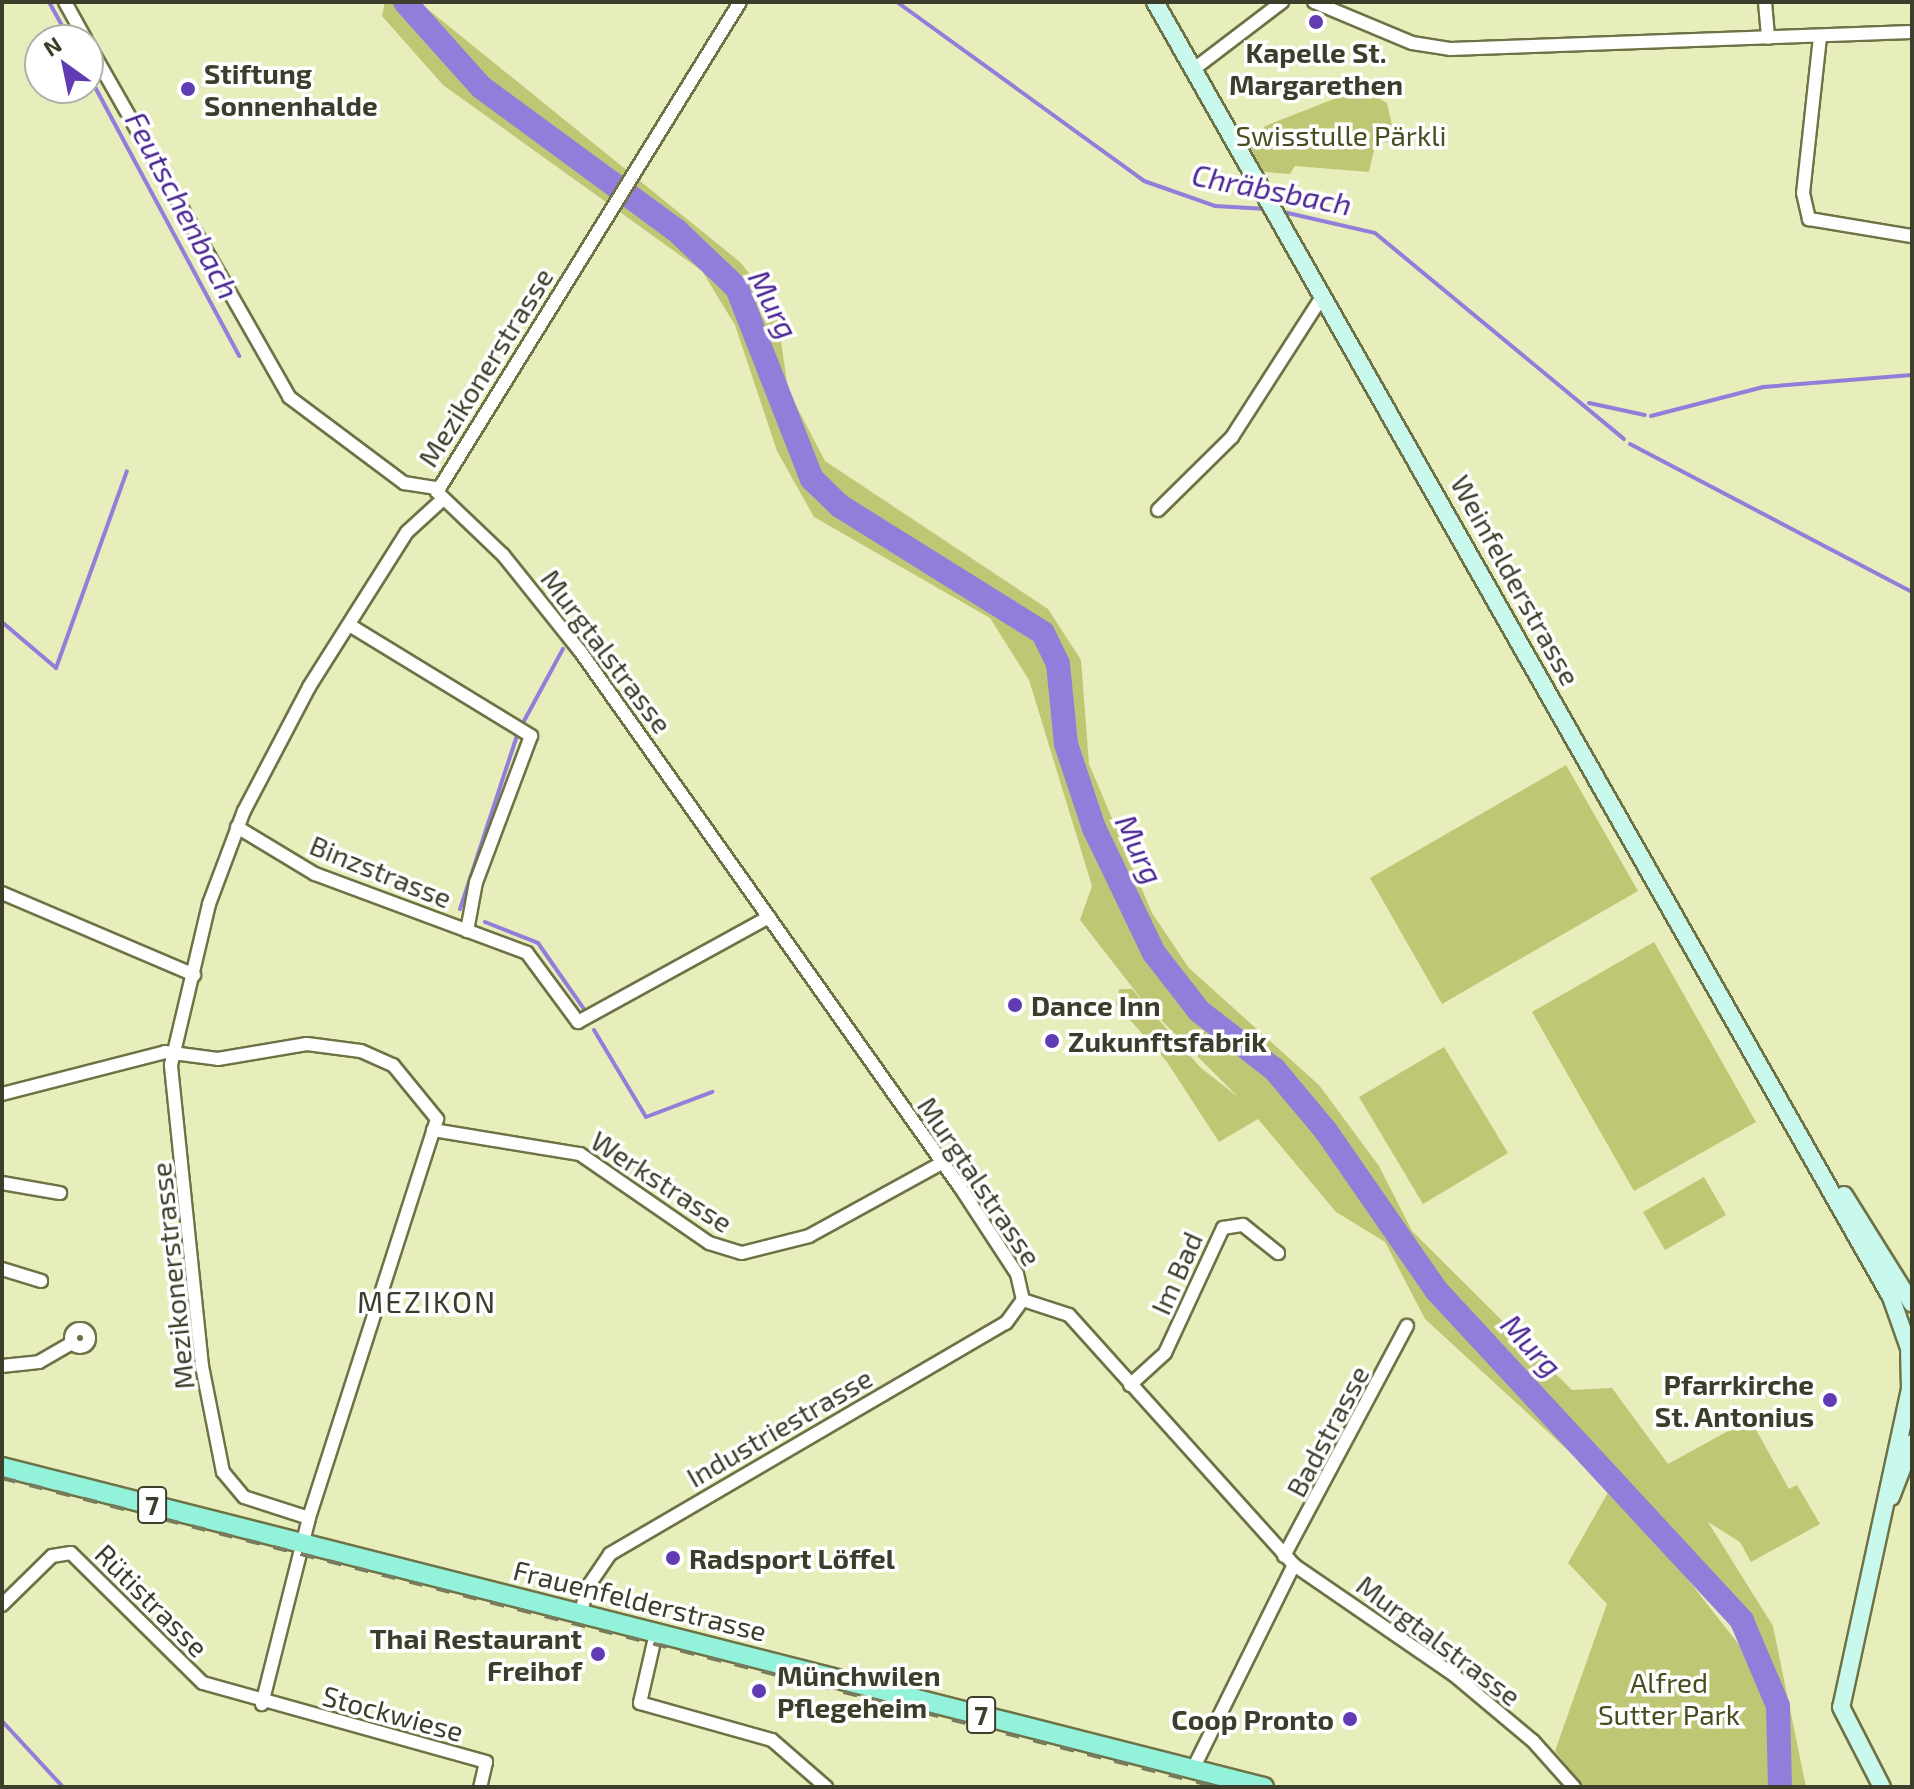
<!DOCTYPE html>
<meta charset="utf-8">
<style>
body{margin:0}
#map{position:relative;width:1914px;height:1789px;overflow:hidden;background:#e8edbc;font-family:"Exo 2",sans-serif}
div>[style]{position:absolute}
.green>*{inset:0;background:#c0c774}
.stream>*{height:4px;margin:-2px;padding:0 2px;transform-origin:2px;border-radius:2px;background:#927eda}
.river>*{height:24px;margin:-12px;padding:0 12px;transform-origin:12px;border-radius:12px;background:#927eda}
.roads{filter:drop-shadow(2px 0 #6e7245) drop-shadow(-2px 0 #6e7245) drop-shadow(0 2px #6e7245) drop-shadow(0 -2px #6e7245)}
.minor>*{height:12px;margin:-6px;padding:0 6px;transform-origin:6px;border-radius:6px;background:#fff}
.minor>.ring{margin:-6px;padding:0;box-sizing:content-box;background:none;border:12px solid #fff;border-radius:50%}
.secondary>*{height:16px;margin:-8px;padding:0 8px;transform-origin:8px;border-radius:8px;background:#c9f8ec}
.primary>*{height:18px;margin:-9px;padding:0 9px;transform-origin:9px;border-radius:9px;background:#92f2da}
.rail>*{height:4px;margin-top:-2px;transform-origin:0;background:repeating-linear-gradient(90deg,#777a5c 0 14px,transparent 0 28px)}
.dots>*{width:22px;height:22px;translate:-50% -50%;box-sizing:border-box;border:4px solid #fff;border-radius:50%}
span{translate:-50% -50%;white-space:nowrap;text-align:center;line-height:1.15;-webkit-text-stroke:7px #fff;paint-order:stroke}
.shield-label span{padding:2px 6px;background:#fff;border:2px solid;border-radius:6px;-webkit-text-stroke-width:0}
.shield-label{font-size:26px;color:#3c3d2a;font-weight:700}
.poi-label{font-size:28px;color:#3c3d2a;font-weight:700}
.left{translate:0 -50%;text-align:left}
.right{translate:-100% -50%;text-align:right}
.park-label{font-size:28px;color:#494c1e}
.street-label{font-size:28px;color:#3c3d2a}
.water-label{font-size:30px;color:#4b2693;font-style:italic}
.neighbourhood-label{font-size:30px;color:#3c3d2a;letter-spacing:2px}
.frame{position:absolute;inset:0;border:4px solid #3c3d2a;pointer-events:none}
.north{position:absolute;left:24px;top:24px;width:80px;height:80px;box-sizing:border-box;background:#fff;border:2px solid #b1b1aa;border-radius:50%;rotate:327deg;font-size:22px;font-weight:700;line-height:32px;text-align:center;color:#3c3d2a}
.north::after{content:'';display:block;margin:auto;width:28px;height:36px;background:#603bb3;clip-path:polygon(50% 0,100% 100%,50% 72%,0 100%)}
</style>
<div id="map">
<div class="green">
<i style="clip-path:polygon(385px 2px,419px 2px,740px 262px,776px 306px,788px 390px,825px 461px,1048px 609px,1081px 660px,1089px 764px,1152px 913px,1189px 968px,1319px 1085px,1379px 1166px,1412px 1231px,1572px 1390px,1612px 1388px,1668px 1464px,1750px 1419px,1789px 1489px,1797px 1485px,1820px 1524px,1751px 1562px,1740px 1542px,1708px 1522px,1773px 1626px,1806px 1787px,1776px 1787px,1767px 1677px,1693px 1572px,1646px 1526px,1765px 1678px,1772px 1787px,1583px 1787px,1555px 1751px,1607px 1604px,1568px 1563px,1610px 1489px,1425px 1319px,1385px 1242px,1336px 1212px,1258px 1119px,1219px 1142px,1167px 1062px,1116px 1004px,1119px 989px,1132px 989px,1200px 1067px,1239px 1098px,1146px 1005px,1080px 920px,1092px 886px,1029px 680px,990px 618px,814px 517px,777px 451px,735px 325px,702px 271px,443px 85px,382px 16px)"></i>
<i style="clip-path:polygon(1362px 88px,1387px 103px,1393px 130px,1402px 131px,1402px 143px,1376px 142px,1369px 172px,1295px 166px,1290px 174px,1264px 172px,1249px 145px,1265px 126px)"></i>
<i style="clip-path:polygon(1566px 765px,1638px 891px,1442px 1004px,1370px 878px)"></i>
<i style="clip-path:polygon(1654px 942px,1756px 1122px,1634px 1191px,1532px 1012px)"></i>
<i style="clip-path:polygon(1444px 1047px,1508px 1153px,1423px 1204px,1359px 1097px)"></i>
<i style="clip-path:polygon(1704px 1177px,1726px 1215px,1665px 1250px,1643px 1212px)"></i>
</div>
<div class="stream">
<i style="left:49px;top:2px;width:43px;rotate:61.1deg"></i>
<i style="left:897px;top:2px;width:305px;rotate:35.9deg"></i>
<i style="left:1144px;top:181px;width:75px;rotate:19.4deg"></i>
<i style="left:1215px;top:206px;width:52px;rotate:3.3deg"></i>
<i style="left:88px;top:74px;width:320px;rotate:61.8deg"></i>
<i style="left:1279px;top:211px;width:98px;rotate:12.9deg"></i>
<i style="left:1375px;top:233px;width:323px;rotate:39.6deg"></i>
<i style="left:1589px;top:403px;width:57px;rotate:12.1deg"></i>
<i style="left:1651px;top:416px;width:116px;rotate:-14.5deg"></i>
<i style="left:1763px;top:387px;width:149px;rotate:-4.6deg"></i>
<i style="left:1630px;top:444px;width:318px;rotate:27.7deg"></i>
<i style="left:2px;top:622px;width:71px;rotate:40.4deg"></i>
<i style="left:56px;top:668px;width:209px;rotate:-70.2deg"></i>
<i style="left:524px;top:721px;width:82px;rotate:-61.6deg"></i>
<i style="left:460px;top:909px;width:182px;rotate:-71.8deg"></i>
<i style="left:485px;top:922px;width:57px;rotate:21.6deg"></i>
<i style="left:538px;top:943px;width:84px;rotate:55.2deg"></i>
<i style="left:594px;top:1030px;width:101px;rotate:59.1deg"></i>
<i style="left:646px;top:1117px;width:71px;rotate:-20.7deg"></i>
<i style="left:2px;top:1721px;width:90px;rotate:47.3deg"></i>
</div>
<div class="river">
<i style="left:405px;top:2px;width:114px;rotate:48.2deg"></i>
<i style="left:481px;top:87px;width:242px;rotate:36.3deg"></i>
<i style="left:676px;top:230px;width:84px;rotate:43.6deg"></i>
<i style="left:737px;top:288px;width:205px;rotate:68.6deg"></i>
<i style="left:812px;top:479px;width:39px;rotate:44deg"></i>
<i style="left:840px;top:506px;width:239px;rotate:32deg"></i>
<i style="left:1043px;top:633px;width:34px;rotate:64deg"></i>
<i style="left:1058px;top:664px;width:80px;rotate:84.3deg"></i>
<i style="left:1066px;top:744px;width:89px;rotate:71.6deg"></i>
<i style="left:1094px;top:828px;width:139px;rotate:64.4deg"></i>
<i style="left:1154px;top:953px;width:73px;rotate:52.2deg"></i>
<i style="left:1199px;top:1011px;width:96px;rotate:37.8deg"></i>
<i style="left:1275px;top:1070px;width:80px;rotate:50.1deg"></i>
<i style="left:1326px;top:1131px;width:193px;rotate:55.3deg"></i>
<i style="left:1436px;top:1290px;width:451px;rotate:47.2deg"></i>
<i style="left:1742px;top:1621px;width:92px;rotate:67deg"></i>
<i style="left:1778px;top:1706px;width:81px;rotate:88.6deg"></i>
</div>
<div class="roads">
<div class="minor">
<i style="left:65px;top:2px;width:43px;rotate:61.1deg"></i>
<i style="left:1314px;top:2px;width:106px;rotate:22.7deg"></i>
<i style="left:1412px;top:43px;width:38px;rotate:9deg"></i>
<i style="left:1450px;top:49px;width:462px;rotate:-2.1deg"></i>
<i style="left:1765px;top:2px;width:36px;rotate:85deg"></i>
<i style="left:1820px;top:37px;width:157px;rotate:96.2deg"></i>
<i style="left:1803px;top:193px;width:27px;rotate:77deg"></i>
<i style="left:1809px;top:219px;width:104px;rotate:9.4deg"></i>
<i style="left:88px;top:44px;width:406px;rotate:60.3deg"></i>
<i style="left:289px;top:397px;width:144px;rotate:36.8deg"></i>
<i style="left:404px;top:483px;width:33px;rotate:9deg"></i>
<i style="left:1194px;top:69px;width:111px;rotate:-37.3deg"></i>
<i style="left:1158px;top:510px;width:104px;rotate:-44.6deg"></i>
<i style="left:1232px;top:437px;width:169px;rotate:-57.3deg"></i>
<i style="left:351px;top:626px;width:211px;rotate:31.4deg"></i>
<i style="left:531px;top:736px;width:156px;rotate:110.6deg"></i>
<i style="left:476px;top:882px;width:50px;rotate:100.4deg"></i>
<i style="left:237px;top:827px;width:91px;rotate:31.1deg"></i>
<i style="left:315px;top:874px;width:226px;rotate:20.4deg"></i>
<i style="left:527px;top:953px;width:86px;rotate:53.5deg"></i>
<i style="left:578px;top:1022px;width:218px;rotate:-28.8deg"></i>
<i style="left:2px;top:893px;width:209px;rotate:23.1deg"></i>
<i style="left:2px;top:1094px;width:168px;rotate:-14.4deg"></i>
<i style="left:165px;top:1052px;width:53px;rotate:7.5deg"></i>
<i style="left:218px;top:1059px;width:90px;rotate:-9.6deg"></i>
<i style="left:307px;top:1044px;width:54px;rotate:7.4deg"></i>
<i style="left:361px;top:1051px;width:35px;rotate:24deg"></i>
<i style="left:393px;top:1065px;width:70px;rotate:50.8deg"></i>
<i style="left:437px;top:1119px;width:419px;rotate:107.8deg"></i>
<i style="left:309px;top:1518px;width:192px;rotate:104.2deg"></i>
<i style="left:433px;top:1130px;width:149px;rotate:9.3deg"></i>
<i style="left:580px;top:1154px;width:157px;rotate:34.6deg"></i>
<i style="left:709px;top:1243px;width:34px;rotate:17deg"></i>
<i style="left:742px;top:1253px;width:69px;rotate:-14.2deg"></i>
<i style="left:809px;top:1236px;width:152px;rotate:-28.8deg"></i>
<i style="left:2px;top:1183px;width:59px;rotate:9.8deg"></i>
<i style="left:2px;top:1269px;width:41px;rotate:17.1deg"></i>
<i style="left:1023px;top:1300px;width:48px;rotate:18.1deg"></i>
<i style="left:1069px;top:1315px;width:336px;rotate:48deg"></i>
<i style="left:1294px;top:1565px;width:194px;rotate:34.5deg"></i>
<i style="left:1454px;top:1675px;width:103px;rotate:39.9deg"></i>
<i style="left:1533px;top:1741px;width:62px;rotate:48.3deg"></i>
<i class="ring" style="left:71px;top:1329px;width:6px;height:6px"></i>
<i style="left:2px;top:1366px;width:37px;rotate:-6deg"></i>
<i style="left:39px;top:1362px;width:38px;rotate:-30deg"></i>
<i style="left:1130px;top:1385px;width:47px;rotate:-42.4deg"></i>
<i style="left:1165px;top:1353px;width:138px;rotate:-65.1deg"></i>
<i style="left:1223px;top:1228px;width:20px;rotate:-9deg"></i>
<i style="left:1243px;top:1225px;width:45px;rotate:38.7deg"></i>
<i style="left:309px;top:1518px;width:68px;rotate:-162.1deg"></i>
<i style="left:244px;top:1497px;width:33px;rotate:-130deg"></i>
<i style="left:223px;top:1472px;width:108px;rotate:-101.2deg"></i>
<i style="left:202px;top:1366px;width:303px;rotate:-95.9deg"></i>
<i style="left:171px;top:1065px;width:165px;rotate:-76.7deg"></i>
<i style="left:209px;top:904px;width:99px;rotate:-69.4deg"></i>
<i style="left:244px;top:811px;width:140px;rotate:-62.3deg"></i>
<i style="left:309px;top:687px;width:183px;rotate:-57.7deg"></i>
<i style="left:407px;top:532px;width:46px;rotate:-42.4deg"></i>
<i style="left:1284px;top:1556px;width:261px;rotate:-61.9deg"></i>
<i style="left:2px;top:1605px;width:70px;rotate:-44.4deg"></i>
<i style="left:52px;top:1556px;width:19px;rotate:-9deg"></i>
<i style="left:71px;top:1553px;width:185px;rotate:44.6deg"></i>
<i style="left:203px;top:1683px;width:294px;rotate:15.6deg"></i>
<i style="left:486px;top:1762px;width:26px;rotate:103deg"></i>
<i style="left:581px;top:1613px;width:26px;rotate:-77deg"></i>
<i style="left:587px;top:1588px;width:41px;rotate:-55.9deg"></i>
<i style="left:610px;top:1554px;width:458px;rotate:-30.3deg"></i>
<i style="left:1006px;top:1323px;width:29px;rotate:-54deg"></i>
<i style="left:1023px;top:1300px;width:27px;rotate:-103deg"></i>
<i style="left:1017px;top:1274px;width:104px;rotate:-123.2deg"></i>
<i style="left:960px;top:1187px;width:657px;rotate:-125.33deg"></i>
<i style="left:580px;top:651px;width:123px;rotate:-128.7deg"></i>
<i style="left:503px;top:555px;width:91px;rotate:-136.3deg"></i>
<i style="left:437px;top:492px;width:576px;rotate:-58.27deg"></i>
<i style="left:656px;top:1633px;width:72px;rotate:102.9deg"></i>
<i style="left:640px;top:1703px;width:137px;rotate:15.7deg"></i>
<i style="left:772px;top:1740px;width:72px;rotate:41deg"></i>
<i style="left:1193px;top:1769px;width:228px;rotate:-63.7deg"></i>
</div>
<div class="secondary">
<i style="left:1155px;top:2px;width:1490px;rotate:60.39deg"></i>
<i style="left:1891px;top:1297px;width:54px;rotate:70.6deg"></i>
<i style="left:1909px;top:1348px;width:41px;rotate:88.6deg"></i>
<i style="left:1910px;top:1389px;width:325px;rotate:102.2deg"></i>
<i style="left:1841px;top:1707px;width:90px;rotate:62.9deg"></i>
<i style="left:1844px;top:1195px;width:128px;rotate:58deg"></i>
<i style="left:1891px;top:1497px;width:58px;rotate:-68.7deg"></i>
</div>
<div class="primary">
<i style="left:2px;top:1467px;width:1302px;rotate:14.23deg"></i>
</div>
</div>
<div class="rail">
<i style="left:2px;top:1478px;width:1254px;rotate:14.27deg"></i>
</div>
<div class="dots">
<i style="left:1316px;top:22px;background:#603bb3"></i>
<i style="left:188px;top:89px;background:#603bb3"></i>
<i style="left:1015px;top:1005px;background:#603bb3"></i>
<i style="left:1052px;top:1041px;background:#603bb3"></i>
<i style="left:1830px;top:1400px;background:#603bb3"></i>
<i style="left:673px;top:1558px;background:#603bb3"></i>
<i style="left:598px;top:1654px;background:#603bb3"></i>
<i style="left:759px;top:1691px;background:#603bb3"></i>
<i style="left:1350px;top:1719px;background:#603bb3"></i>
</div>
<div class="shield-label">
<span style="left:152px;top:1505px">7</span>
<span style="left:981px;top:1715px">7</span>
</div>
<div class="poi-label">
<span style="left:1316px;top:68px">Kapelle St.<br>Margarethen</span>
<span class="left" style="left:204px;top:89px">Stiftung<br>Sonnenhalde</span>
<span class="left" style="left:1031px;top:1005px">Dance Inn</span>
<span class="left" style="left:1068px;top:1041px">Zukunftsfabrik</span>
<span class="right" style="left:1814px;top:1400px">Pfarrkirche<br>St. Antonius</span>
<span class="left" style="left:689px;top:1558px">Radsport Löffel</span>
<span class="right" style="left:582px;top:1654px">Thai Restaurant<br>Freihof</span>
<span class="left" style="left:777px;top:1691px">Münchwilen<br>Pflegeheim</span>
<span class="right" style="left:1334px;top:1719px">Coop Pronto</span>
</div>
<div class="park-label">
<span style="left:1341px;top:135px">Swisstulle Pärkli</span>
<span style="left:1669px;top:1698px">Alfred<br>Sutter Park</span>
</div>
<div class="street-label">
<span style="left:485px;top:367px;rotate:-58deg">Mezikonerstrasse</span>
<span style="left:1516px;top:580px;rotate:61deg">Weinfelderstrasse</span>
<span style="left:607px;top:651px;rotate:53deg">Murgtalstrasse</span>
<span style="left:381px;top:871px;rotate:22deg">Binzstrasse</span>
<span style="left:662px;top:1181px;rotate:33deg">Werkstrasse</span>
<span style="left:980px;top:1181px;rotate:56deg">Murgtalstrasse</span>
<span style="left:1176px;top:1273px;rotate:-66deg">Im Bad</span>
<span style="left:172px;top:1276px;rotate:-96deg">Mezikonerstrasse</span>
<span style="left:779px;top:1427px;rotate:-30deg">Industriestrasse</span>
<span style="left:1327px;top:1431px;rotate:-62deg">Badstrasse</span>
<span style="left:152px;top:1600px;rotate:45deg">Rütistrasse</span>
<span style="left:640px;top:1600px;rotate:14deg">Frauenfelderstrasse</span>
<span style="left:1439px;top:1640px;rotate:37deg">Murgtalstrasse</span>
<span style="left:393px;top:1713px;rotate:15deg">Stockwiese</span>
</div>
<div class="water-label">
<span style="left:1272px;top:189px;rotate:11deg">Chräbsbach</span>
<span style="left:183px;top:205px;rotate:62deg">Feutschenbach</span>
<span style="left:774px;top:304px;rotate:63deg">Murg</span>
<span style="left:1140px;top:849px;rotate:65deg">Murg</span>
<span style="left:1532px;top:1345px;rotate:47deg">Murg</span>
</div>
<div class="neighbourhood-label">
<span style="left:427px;top:1301px">MEZIKON</span>
</div>
<div class="frame"></div>
<div class="north">N</div>
</div>
